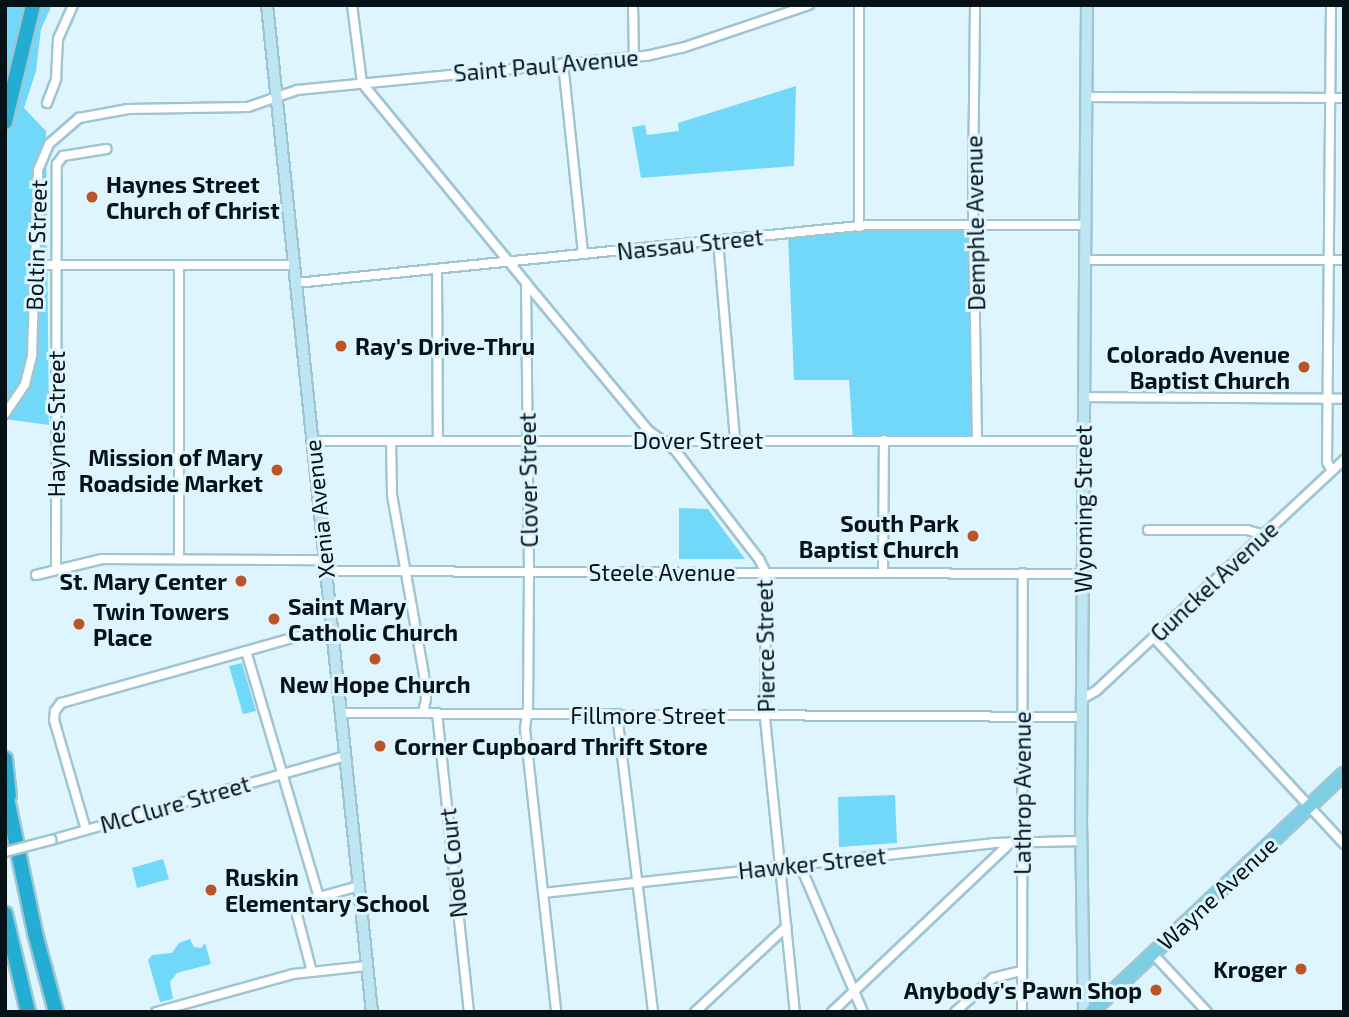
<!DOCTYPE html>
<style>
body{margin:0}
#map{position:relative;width:1349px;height:1017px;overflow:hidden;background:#def5fe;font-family:"Exo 2",sans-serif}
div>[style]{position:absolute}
.green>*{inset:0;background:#72d8f9}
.roads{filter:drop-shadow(2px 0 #9fc5d3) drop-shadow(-2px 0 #9fc5d3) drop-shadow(0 2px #9fc5d3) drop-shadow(0 -2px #9fc5d3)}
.street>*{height:8px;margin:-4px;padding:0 4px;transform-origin:4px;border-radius:4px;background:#fff}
.secondary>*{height:10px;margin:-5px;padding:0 5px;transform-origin:5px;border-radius:5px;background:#bde6f2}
.primary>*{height:12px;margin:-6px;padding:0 6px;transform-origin:6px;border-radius:6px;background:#7ccee4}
.highway>*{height:14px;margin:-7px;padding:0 7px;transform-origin:7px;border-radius:7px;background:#24add2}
.bridges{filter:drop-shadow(2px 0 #9fc5d3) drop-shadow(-2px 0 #9fc5d3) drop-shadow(0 2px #9fc5d3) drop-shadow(0 -2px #9fc5d3)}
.street-bridge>*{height:8px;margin:-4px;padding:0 4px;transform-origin:4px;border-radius:4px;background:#fff}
.dots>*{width:19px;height:19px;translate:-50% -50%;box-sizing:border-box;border:4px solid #def5fe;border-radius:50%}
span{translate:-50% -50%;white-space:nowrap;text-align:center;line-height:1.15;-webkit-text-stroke:6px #def5fe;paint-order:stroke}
.street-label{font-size:23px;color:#051318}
.poi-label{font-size:23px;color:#051318;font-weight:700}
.left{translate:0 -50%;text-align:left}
.right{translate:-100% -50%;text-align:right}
.frame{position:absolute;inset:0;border:7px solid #051318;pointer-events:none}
</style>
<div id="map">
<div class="green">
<i style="clip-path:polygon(5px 5px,52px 5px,41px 29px,36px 71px,24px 108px,46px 131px,49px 425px,5px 419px)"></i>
<i style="clip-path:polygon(796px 86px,794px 166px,641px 178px,632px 127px,645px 125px,647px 135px,679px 131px,678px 123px)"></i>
<i style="clip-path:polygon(975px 224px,977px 441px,853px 440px,849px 380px,794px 380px,788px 234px)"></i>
<i style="clip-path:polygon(679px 508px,708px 509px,745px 559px,679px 559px)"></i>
<i style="clip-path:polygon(242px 663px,256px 711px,243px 714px,229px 666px)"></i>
<i style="clip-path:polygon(895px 795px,897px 843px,839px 847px,838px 797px)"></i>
<i style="clip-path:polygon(163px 859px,169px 879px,137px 888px,132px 868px)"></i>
<i style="clip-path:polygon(190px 939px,194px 947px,201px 948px,205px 943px,211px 964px,177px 973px,170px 982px,173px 999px,160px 1002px,148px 960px,152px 955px,172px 953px,179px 943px)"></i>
</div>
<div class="roads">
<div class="street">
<i style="left:352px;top:5px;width:79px;rotate:82.7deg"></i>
<i style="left:362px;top:83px;width:259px;rotate:50.6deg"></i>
<i style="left:526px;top:283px;width:289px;rotate:89.4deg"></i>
<i style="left:529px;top:572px;width:135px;rotate:90.4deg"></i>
<i style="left:528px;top:707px;width:22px;rotate:98deg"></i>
<i style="left:525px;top:729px;width:285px;rotate:83.7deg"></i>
<i style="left:633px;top:5px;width:52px;rotate:88.9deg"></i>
<i style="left:975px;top:5px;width:203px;rotate:90.6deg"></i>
<i style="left:973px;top:208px;width:233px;rotate:89deg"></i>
<i style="left:1331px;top:5px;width:457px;rotate:90.5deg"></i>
<i style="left:1327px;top:462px;width:10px;rotate:61deg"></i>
<i style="left:563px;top:63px;width:192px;rotate:84deg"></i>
<i style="left:1086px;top:97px;width:258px;rotate:0.2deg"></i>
<i style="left:47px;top:103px;width:26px;rotate:-69deg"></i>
<i style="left:56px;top:79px;width:40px;rotate:-87.1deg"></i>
<i style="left:58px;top:39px;width:37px;rotate:-66deg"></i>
<i style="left:859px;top:227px;width:222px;rotate:-90deg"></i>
<i style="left:718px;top:241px;width:200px;rotate:85.1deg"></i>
<i style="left:1085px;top:260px;width:259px"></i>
<i style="left:34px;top:265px;width:261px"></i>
<i style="left:179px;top:265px;width:294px;rotate:90deg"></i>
<i style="left:437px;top:270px;width:170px;rotate:89.7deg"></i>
<i style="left:296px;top:283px;width:576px;rotate:-5.78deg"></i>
<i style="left:869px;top:225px;width:216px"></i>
<i style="left:526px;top:283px;width:192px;rotate:50.3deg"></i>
<i style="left:649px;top:431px;width:32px;rotate:36deg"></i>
<i style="left:675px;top:450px;width:138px;rotate:52.4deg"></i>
<i style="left:759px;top:559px;width:16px;rotate:63deg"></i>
<i style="left:766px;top:573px;width:145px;rotate:90.4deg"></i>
<i style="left:765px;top:718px;width:296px;rotate:84.2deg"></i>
<i style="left:1083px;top:397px;width:261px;rotate:0.4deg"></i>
<i style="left:5px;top:414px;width:36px;rotate:-56deg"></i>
<i style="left:25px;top:384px;width:30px;rotate:-76deg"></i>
<i style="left:32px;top:355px;width:185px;rotate:-88.1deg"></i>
<i style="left:38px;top:170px;width:28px;rotate:-67deg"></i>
<i style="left:49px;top:144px;width:40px;rotate:-41deg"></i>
<i style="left:79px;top:118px;width:50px;rotate:-10.4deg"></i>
<i style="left:128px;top:109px;width:120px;rotate:-1deg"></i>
<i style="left:248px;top:107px;width:52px;rotate:-19.1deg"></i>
<i style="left:297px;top:90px;width:351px;rotate:-5.6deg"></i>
<i style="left:646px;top:56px;width:37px;rotate:-13deg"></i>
<i style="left:682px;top:48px;width:134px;rotate:-18.7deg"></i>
<i style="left:312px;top:441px;width:771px"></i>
<i style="left:391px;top:441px;width:54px;rotate:88.9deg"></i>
<i style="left:392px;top:495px;width:183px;rotate:79.9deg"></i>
<i style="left:424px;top:675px;width:24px;rotate:85deg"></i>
<i style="left:426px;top:699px;width:14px;rotate:102deg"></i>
<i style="left:1148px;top:530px;width:99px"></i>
<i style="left:1247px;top:530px;width:18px;rotate:16deg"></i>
<i style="left:56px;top:570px;width:406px;rotate:-89.9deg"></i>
<i style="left:57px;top:164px;width:10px;rotate:-53deg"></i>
<i style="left:63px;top:156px;width:44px;rotate:-9.2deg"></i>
<i style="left:326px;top:571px;width:757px;rotate:0.23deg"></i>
<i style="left:883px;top:573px;width:133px;rotate:-89.6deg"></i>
<i style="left:36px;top:575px;width:68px;rotate:-13.6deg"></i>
<i style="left:102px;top:559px;width:223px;rotate:0.3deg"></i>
<i style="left:1154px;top:638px;width:280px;rotate:47.3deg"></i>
<i style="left:246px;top:651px;width:257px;rotate:73.5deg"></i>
<i style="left:1082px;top:699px;width:16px;rotate:-30deg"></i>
<i style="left:1096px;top:691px;width:339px;rotate:-43deg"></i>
<i style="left:341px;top:713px;width:741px;rotate:0.31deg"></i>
<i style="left:437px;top:713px;width:301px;rotate:83.9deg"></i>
<i style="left:617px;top:714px;width:300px;rotate:83.1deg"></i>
<i style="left:86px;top:830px;width:115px;rotate:-106.2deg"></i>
<i style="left:54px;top:720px;width:9px;rotate:-84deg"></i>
<i style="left:55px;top:711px;width:10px;rotate:-53deg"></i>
<i style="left:61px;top:703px;width:281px;rotate:-15.7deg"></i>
<i style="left:51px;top:840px;width:306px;rotate:-15.9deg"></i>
<i style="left:800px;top:865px;width:160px;rotate:66.8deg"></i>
<i style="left:543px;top:893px;width:453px;rotate:-6.3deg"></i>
<i style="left:993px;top:843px;width:89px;rotate:-1.3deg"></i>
<i style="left:1153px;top:954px;width:79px;rotate:47deg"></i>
<i style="left:312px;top:972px;width:59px;rotate:-104.7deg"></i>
<i style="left:297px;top:915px;width:8px;rotate:-83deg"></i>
<i style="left:298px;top:907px;width:23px;rotate:-25deg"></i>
<i style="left:319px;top:897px;width:41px;rotate:-15.4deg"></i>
<i style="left:156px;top:1012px;width:142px;rotate:-15.5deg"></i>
<i style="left:293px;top:974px;width:74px;rotate:-6.2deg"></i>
<i style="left:695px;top:1012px;width:125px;rotate:-43deg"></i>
<i style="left:832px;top:1012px;width:247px;rotate:-43.5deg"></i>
<i style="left:955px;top:1012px;width:51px;rotate:-41.8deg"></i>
<i style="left:993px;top:978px;width:30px;rotate:-14deg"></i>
<i style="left:1022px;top:1012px;width:439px;rotate:-89.9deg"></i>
</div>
<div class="secondary">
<i style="left:267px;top:5px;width:1012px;rotate:84.05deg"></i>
<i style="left:1084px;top:1012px;width:188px;rotate:-90.9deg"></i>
<i style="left:1081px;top:824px;width:819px;rotate:-89.58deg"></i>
</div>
<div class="primary">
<i style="left:1091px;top:1012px;width:347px;rotate:-43.3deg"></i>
</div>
<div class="highway">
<i style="left:5px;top:122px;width:120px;rotate:-76.5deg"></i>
<i style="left:5px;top:759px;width:37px;rotate:84deg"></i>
<i style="left:5px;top:789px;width:147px;rotate:78.2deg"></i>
<i style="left:35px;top:933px;width:82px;rotate:75.1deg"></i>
<i style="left:5px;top:914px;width:101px;rotate:76.8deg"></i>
</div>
</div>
<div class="bridges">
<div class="street-bridge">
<i style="left:5px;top:852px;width:48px;rotate:-14.6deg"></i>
</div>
</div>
<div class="dots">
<i style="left:92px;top:197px;background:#bb5529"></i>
<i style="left:341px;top:346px;background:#bb5529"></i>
<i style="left:1304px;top:367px;background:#bb5529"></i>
<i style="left:277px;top:470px;background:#bb5529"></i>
<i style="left:973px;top:536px;background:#bb5529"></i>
<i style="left:241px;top:581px;background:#bb5529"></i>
<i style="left:274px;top:619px;background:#bb5529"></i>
<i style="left:79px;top:624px;background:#bb5529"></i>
<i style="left:375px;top:659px;background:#bb5529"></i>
<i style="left:380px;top:746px;background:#bb5529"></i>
<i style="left:211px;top:890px;background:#bb5529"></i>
<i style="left:1301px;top:969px;background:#bb5529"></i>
<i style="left:1156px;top:990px;background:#bb5529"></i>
</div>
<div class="street-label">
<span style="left:546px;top:65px;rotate:-5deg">Saint Paul Avenue</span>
<span style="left:975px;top:223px;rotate:-91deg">Demphle Avenue</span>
<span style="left:690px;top:244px;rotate:-6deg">Nassau Street</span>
<span style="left:36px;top:245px;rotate:-88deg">Boltin Street</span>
<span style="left:56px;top:424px;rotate:-90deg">Haynes Street</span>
<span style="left:698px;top:440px">Dover Street</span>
<span style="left:528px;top:480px;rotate:-91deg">Clover Street</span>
<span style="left:319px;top:509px;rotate:-96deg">Xenia Avenue</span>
<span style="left:1083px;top:509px;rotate:-90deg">Wyoming Street</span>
<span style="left:662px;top:572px">Steele Avenue</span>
<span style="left:1214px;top:581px;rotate:-43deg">Gunckel Avenue</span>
<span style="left:765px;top:646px;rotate:-91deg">Pierce Street</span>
<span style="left:648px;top:715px">Fillmore Street</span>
<span style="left:1022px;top:793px;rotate:-90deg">Lathrop Avenue</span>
<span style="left:175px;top:804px;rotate:-16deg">McClure Street</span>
<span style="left:453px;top:863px;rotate:-96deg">Noel Court</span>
<span style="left:812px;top:863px;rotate:-6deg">Hawker Street</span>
<span style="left:1217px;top:893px;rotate:-43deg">Wayne Avenue</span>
</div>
<div class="poi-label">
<span class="left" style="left:106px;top:197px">Haynes Street<br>Church of Christ</span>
<span class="left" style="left:355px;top:346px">Ray's Drive-Thru</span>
<span class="right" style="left:1290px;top:367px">Colorado Avenue<br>Baptist Church</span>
<span class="right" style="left:263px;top:470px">Mission of Mary<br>Roadside Market</span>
<span class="right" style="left:959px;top:536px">South Park<br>Baptist Church</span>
<span class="right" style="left:227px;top:581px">St. Mary Center</span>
<span class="left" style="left:288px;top:619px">Saint Mary<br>Catholic Church</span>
<span class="left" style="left:93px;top:624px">Twin Towers<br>Place</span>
<span style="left:375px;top:684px">New Hope Church</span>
<span class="left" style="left:394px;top:746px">Corner Cupboard Thrift Store</span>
<span class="left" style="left:225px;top:890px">Ruskin<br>Elementary School</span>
<span class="right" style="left:1287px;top:969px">Kroger</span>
<span class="right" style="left:1142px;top:990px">Anybody's Pawn Shop</span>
</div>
<div class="frame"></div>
</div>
